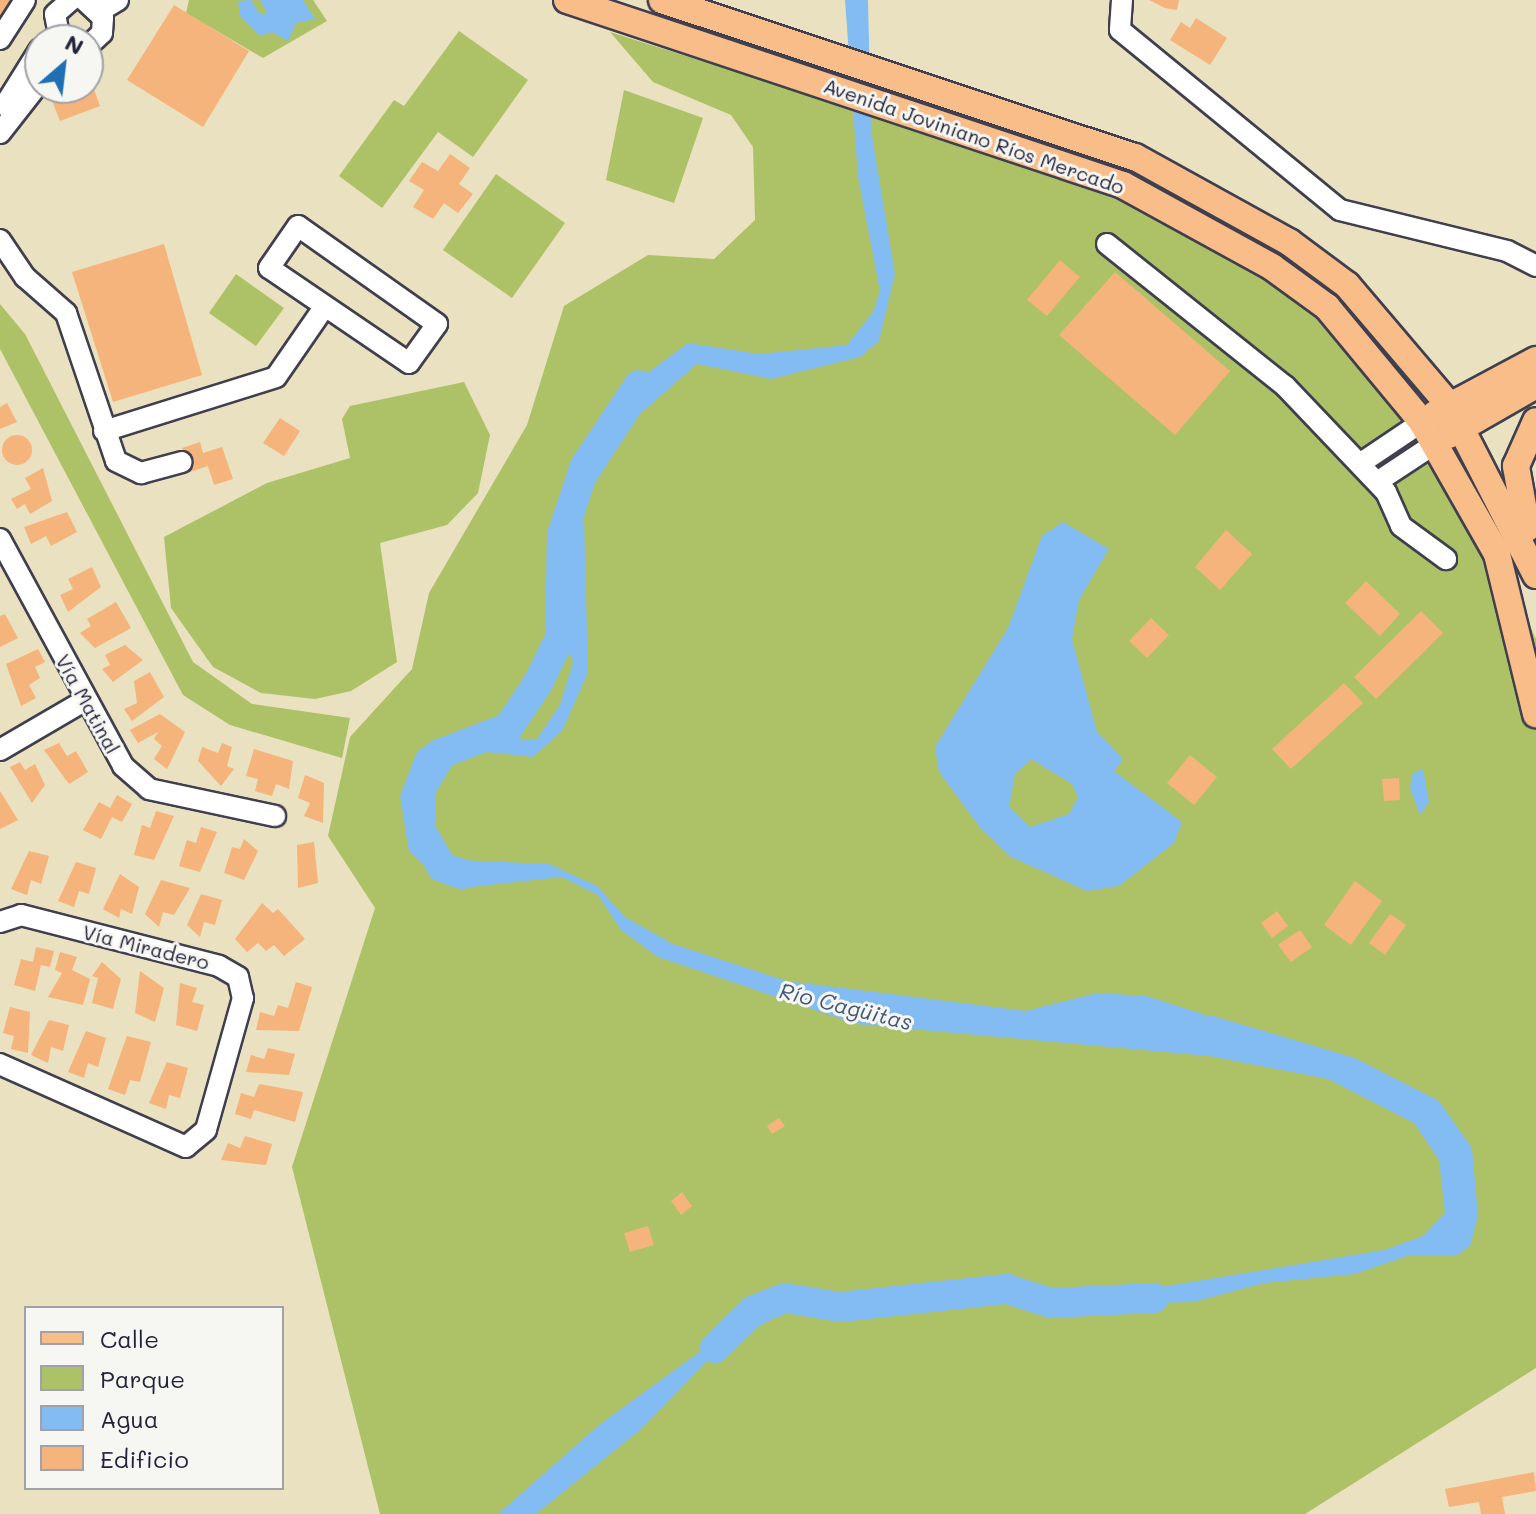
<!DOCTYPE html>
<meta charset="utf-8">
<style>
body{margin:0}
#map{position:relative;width:1536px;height:1514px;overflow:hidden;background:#e9e1bf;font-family:Mali,sans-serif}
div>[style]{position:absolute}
.green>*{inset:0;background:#adc266}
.water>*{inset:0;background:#83bbf3}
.river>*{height:30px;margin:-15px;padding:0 15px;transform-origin:15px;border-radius:15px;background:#83bbf3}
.building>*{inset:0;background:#f5b47b}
.round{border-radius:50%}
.roads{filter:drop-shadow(2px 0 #403f4f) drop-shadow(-2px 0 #403f4f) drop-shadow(0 2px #403f4f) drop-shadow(0 -2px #403f4f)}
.minor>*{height:20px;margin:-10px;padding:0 10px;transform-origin:10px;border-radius:10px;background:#fff}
.major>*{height:26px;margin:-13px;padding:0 13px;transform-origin:13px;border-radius:13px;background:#f8bd88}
span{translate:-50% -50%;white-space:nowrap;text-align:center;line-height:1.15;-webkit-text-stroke:6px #f6f6f2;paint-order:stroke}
.street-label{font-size:20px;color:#22223b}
.water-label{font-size:22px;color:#44587b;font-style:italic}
.legend{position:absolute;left:24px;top:1306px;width:260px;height:184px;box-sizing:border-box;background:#f6f6f2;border:2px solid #a1a1a9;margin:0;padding:10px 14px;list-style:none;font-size:24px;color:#22223b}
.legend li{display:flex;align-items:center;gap:16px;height:40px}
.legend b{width:40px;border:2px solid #a1a1a9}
.north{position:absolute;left:24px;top:24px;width:80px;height:80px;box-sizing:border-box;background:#f6f6f2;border:2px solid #a1a1a9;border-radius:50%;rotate:28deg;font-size:22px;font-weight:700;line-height:32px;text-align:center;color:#22223b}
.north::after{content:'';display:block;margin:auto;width:28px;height:36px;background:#1f6fb2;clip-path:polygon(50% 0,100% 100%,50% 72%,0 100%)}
</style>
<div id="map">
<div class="green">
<i style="clip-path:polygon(189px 0,313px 0,327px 21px,263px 58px,186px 13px)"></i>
<i style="clip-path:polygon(459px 31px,528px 80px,473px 157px,438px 132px,382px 208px,339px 176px,394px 100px,404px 106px)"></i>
<i style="clip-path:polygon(610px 32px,1102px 188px,1284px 281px,1369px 358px,1520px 604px,1536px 639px,1536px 1368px,1305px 1514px,380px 1514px,292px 1167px,375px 908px,328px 836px,350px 737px,412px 669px,429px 593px,527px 425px,564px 306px,648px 255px,714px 259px,755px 220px,753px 147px,731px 115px,653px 82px)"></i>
<i style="clip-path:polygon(624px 90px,703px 118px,674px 203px,606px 180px)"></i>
<i style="clip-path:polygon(496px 174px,565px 223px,512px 298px,443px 250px)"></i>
<i style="clip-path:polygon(236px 274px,284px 308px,256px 346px,209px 313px)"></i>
<i style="clip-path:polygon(0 304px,25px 334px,193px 662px,252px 704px,350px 718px,342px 758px,230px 725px,183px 695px,0 349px)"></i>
<i style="clip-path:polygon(464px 382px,490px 435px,478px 493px,447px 525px,380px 543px,397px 662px,351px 691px,315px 699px,261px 693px,213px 667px,171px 608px,164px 537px,267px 483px,350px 458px,342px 419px,350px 406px)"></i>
</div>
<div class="water">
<i style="clip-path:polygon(251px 0,260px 14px,267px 13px,260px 0,303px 0,315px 19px,296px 23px,288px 41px,272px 32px,260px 36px,240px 16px,238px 1px)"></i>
<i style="clip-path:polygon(845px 0,868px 0,871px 130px,895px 274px,879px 341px,860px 357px,771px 379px,697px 364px,640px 414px,591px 489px,584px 516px,588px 673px,562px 731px,533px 757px,448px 748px,431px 758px,417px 824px,430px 849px,459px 860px,549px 864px,597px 886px,625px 917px,673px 944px,787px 981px,1106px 1021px,1210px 1015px,1355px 1058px,1439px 1101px,1472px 1148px,1478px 1216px,1470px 1246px,1456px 1256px,1410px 1255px,1355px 1274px,1264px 1283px,1194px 1302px,1114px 1304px,1113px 1295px,1384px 1250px,1423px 1236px,1445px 1213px,1439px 1160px,1414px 1123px,1328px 1079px,1209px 1056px,856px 1024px,658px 957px,621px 930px,598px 895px,562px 877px,463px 888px,437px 878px,409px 851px,400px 796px,417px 752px,433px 740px,536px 740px,560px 705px,573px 662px,556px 615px,566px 506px,582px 460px,607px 442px,630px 386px,688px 343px,759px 354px,847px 345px,873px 312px,880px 291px,858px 177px)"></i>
<i style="clip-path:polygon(evenodd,1063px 522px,1109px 549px,1079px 600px,1072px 639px,1097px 732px,1123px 759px,1114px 771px,1182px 822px,1174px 843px,1119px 886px,1087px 891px,1011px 857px,982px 830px,939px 772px,935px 747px,1008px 628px,1042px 536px,1063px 522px,1031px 759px,1072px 784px,1078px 797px,1069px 814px,1030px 827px,1009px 807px,1015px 774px,1031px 759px)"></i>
<i style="clip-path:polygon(1423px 769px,1429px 802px,1420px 815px,1410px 788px,1413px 773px)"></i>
<i style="clip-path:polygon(778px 1295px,780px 1315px,722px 1346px,640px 1430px,536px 1514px,498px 1514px,599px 1425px)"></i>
</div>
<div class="river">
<i style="left:462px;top:874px;width:21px;rotate:-161deg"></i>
<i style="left:442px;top:867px;width:42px;rotate:-120.3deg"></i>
<i style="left:421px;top:831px;width:43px;rotate:-90deg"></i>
<i style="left:421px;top:788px;width:41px;rotate:-59deg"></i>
<i style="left:442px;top:753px;width:71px;rotate:-20.7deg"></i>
<i style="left:508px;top:728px;width:54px;rotate:-56.3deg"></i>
<i style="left:538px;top:683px;width:50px;rotate:-63.9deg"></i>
<i style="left:560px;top:638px;width:103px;rotate:-88.9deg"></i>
<i style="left:562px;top:535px;width:73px;rotate:-71.6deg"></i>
<i style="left:585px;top:466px;width:97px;rotate:-56.3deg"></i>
<i style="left:1031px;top:1025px;width:70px;rotate:-14deg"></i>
<i style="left:1099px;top:1008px;width:45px;rotate:3.8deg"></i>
<i style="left:1144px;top:1011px;width:56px;rotate:17.8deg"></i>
<i style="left:715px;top:1348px;width:54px;rotate:-44.3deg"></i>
<i style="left:754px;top:1310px;width:33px;rotate:-21deg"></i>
<i style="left:785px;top:1298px;width:56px;rotate:9.3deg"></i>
<i style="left:840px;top:1307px;width:168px;rotate:-6.2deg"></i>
<i style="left:1007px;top:1289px;width:46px;rotate:17.7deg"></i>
<i style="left:1051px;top:1303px;width:103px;rotate:-2.8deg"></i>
</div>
<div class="building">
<i style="clip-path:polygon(0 0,15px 0,0 17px)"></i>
<i style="clip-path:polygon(1149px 0,1179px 0,1177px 10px,1165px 8px)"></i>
<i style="clip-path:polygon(174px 5px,249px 51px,203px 127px,127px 80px)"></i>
<i style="clip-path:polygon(1196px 18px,1227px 38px,1210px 65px,1170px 40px,1181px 22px,1190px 28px)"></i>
<i style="clip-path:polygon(92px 84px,100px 106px,60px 121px,51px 98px)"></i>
<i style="clip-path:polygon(450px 154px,470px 168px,459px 184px,473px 194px,458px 213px,444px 203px,433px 219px,413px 207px,424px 190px,409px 181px,422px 162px,438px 171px)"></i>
<i style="clip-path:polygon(164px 244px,202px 375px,113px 402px,72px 272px)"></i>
<i style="clip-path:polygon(1060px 260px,1080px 277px,1047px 316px,1027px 300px)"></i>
<i style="clip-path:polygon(1115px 272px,1230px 371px,1175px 435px,1059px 335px)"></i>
<i style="clip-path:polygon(7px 403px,17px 422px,0 429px,0 407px)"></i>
<i style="clip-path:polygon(280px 418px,300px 431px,284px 456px,263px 443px)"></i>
<i class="round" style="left:2px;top:435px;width:30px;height:30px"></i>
<i style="clip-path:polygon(200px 442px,203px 453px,222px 447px,233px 479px,214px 485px,208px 466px,190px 472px,182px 448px)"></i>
<i style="clip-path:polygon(43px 468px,52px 501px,30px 514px,25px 504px,17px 509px,11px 499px,31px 489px,25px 478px)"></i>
<i style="clip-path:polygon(67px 512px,77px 532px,51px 546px,46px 536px,31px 544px,24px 527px)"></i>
<i style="clip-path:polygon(1226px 530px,1252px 554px,1220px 590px,1195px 567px)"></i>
<i style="clip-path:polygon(92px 567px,101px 587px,68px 612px,60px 595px,73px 589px,68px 579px)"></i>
<i style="clip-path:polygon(1366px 581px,1400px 614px,1380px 636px,1345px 603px)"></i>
<i style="clip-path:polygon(116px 602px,131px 628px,95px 648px,80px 633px,91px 626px,87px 619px)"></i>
<i style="clip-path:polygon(1421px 611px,1443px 633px,1376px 699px,1354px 677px)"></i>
<i style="clip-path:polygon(5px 614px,18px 638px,0 647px,0 616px)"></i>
<i style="clip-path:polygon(1151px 618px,1169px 635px,1147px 658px,1129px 641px)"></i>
<i style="clip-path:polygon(125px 645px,143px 660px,113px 682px,102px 669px,110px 665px,105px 655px)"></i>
<i style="clip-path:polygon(38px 649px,45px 662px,35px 667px,40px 678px,29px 685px,36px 698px,21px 706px,6px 664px)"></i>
<i style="clip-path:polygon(150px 672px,164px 697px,132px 721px,124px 709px,137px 703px,134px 681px)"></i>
<i style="clip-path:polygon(1344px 683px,1363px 703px,1291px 769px,1272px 749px)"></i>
<i style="clip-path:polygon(160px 714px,185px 732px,167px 769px,154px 759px,162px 746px,154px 739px,158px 732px,138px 743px,130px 730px)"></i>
<i style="clip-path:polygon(59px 743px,67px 756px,76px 751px,88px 772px,69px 784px,44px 750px)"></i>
<i style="clip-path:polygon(222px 743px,232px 747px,227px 766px,234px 769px,221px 786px,198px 761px,202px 747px,218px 753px)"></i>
<i style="clip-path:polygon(254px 749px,293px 761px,289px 789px,276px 784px,272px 796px,255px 791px,258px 779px,246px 776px)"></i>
<i style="clip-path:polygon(1190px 755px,1217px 777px,1194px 805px,1167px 783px)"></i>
<i style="clip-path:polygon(20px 762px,25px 770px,35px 764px,45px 785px,32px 803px,10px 767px)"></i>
<i style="clip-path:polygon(305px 775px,324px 783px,323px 823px,304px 816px,310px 803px,298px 798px)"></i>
<i style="clip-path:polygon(1399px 778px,1400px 800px,1384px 801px,1382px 779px)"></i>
<i style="clip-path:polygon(0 791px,18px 820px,0 829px)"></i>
<i style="clip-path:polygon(117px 795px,132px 804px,122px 822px,112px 817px,101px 839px,83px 830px,99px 802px,110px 808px)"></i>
<i style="clip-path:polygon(156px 811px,174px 816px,154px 860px,134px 855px,142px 825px,150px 828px)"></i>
<i style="clip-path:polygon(201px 827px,217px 832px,200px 872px,179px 866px,187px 840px,196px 843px)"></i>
<i style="clip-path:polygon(244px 839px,258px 851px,244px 880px,224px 873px,232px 847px,240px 849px)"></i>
<i style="clip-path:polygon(314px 842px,318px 883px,298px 888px,297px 845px)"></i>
<i style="clip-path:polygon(29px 851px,49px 856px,41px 884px,31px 880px,27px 895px,11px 889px)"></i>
<i style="clip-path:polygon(76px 862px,96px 868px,89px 894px,79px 891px,74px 907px,58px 901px)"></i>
<i style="clip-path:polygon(120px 874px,139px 887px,132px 914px,121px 909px,119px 918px,103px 909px)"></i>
<i style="clip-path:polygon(161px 880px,190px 888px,174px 915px,163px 912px,159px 927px,145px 914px)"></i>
<i style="clip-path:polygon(1355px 881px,1382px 901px,1351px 945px,1324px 925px)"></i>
<i style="clip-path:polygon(201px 894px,222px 900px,215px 925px,204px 922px,200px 937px,187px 925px)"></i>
<i style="clip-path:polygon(262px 903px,273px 913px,278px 909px,305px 939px,284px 956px,274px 945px,266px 951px,258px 943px,247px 952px,235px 939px)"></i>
<i style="clip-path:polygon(1277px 911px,1288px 926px,1272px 938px,1261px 923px)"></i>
<i style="clip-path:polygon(1390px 914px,1406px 925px,1385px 955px,1369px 943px)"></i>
<i style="clip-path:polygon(1300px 930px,1312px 947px,1291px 962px,1278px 945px)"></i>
<i style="clip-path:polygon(36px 947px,54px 951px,50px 967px,41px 965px,35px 991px,14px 985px,21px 959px,33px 962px)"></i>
<i style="clip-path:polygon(60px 952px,77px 957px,72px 970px,90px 979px,83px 1005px,48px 997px,62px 973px,55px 970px)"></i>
<i style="clip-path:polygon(102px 962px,121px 979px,113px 1009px,92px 1003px,98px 978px,92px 976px)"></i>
<i style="clip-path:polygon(140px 971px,164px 988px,155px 1022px,135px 1013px)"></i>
<i style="clip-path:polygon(296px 982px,312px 987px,299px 1031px,256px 1030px,260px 1012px,274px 1016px,278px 1005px,288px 1008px)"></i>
<i style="clip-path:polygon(180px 983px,197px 988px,192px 1002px,204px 1005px,197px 1031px,176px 1025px)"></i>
<i style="clip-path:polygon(10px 1007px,30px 1012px,28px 1053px,11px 1049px,14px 1036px,3px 1033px)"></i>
<i style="clip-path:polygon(49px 1020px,69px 1025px,63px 1051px,51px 1047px,48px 1063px,31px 1055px)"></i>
<i style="clip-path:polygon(86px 1031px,106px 1038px,98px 1067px,88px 1063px,84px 1078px,68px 1072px)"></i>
<i style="clip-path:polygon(127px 1036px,151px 1042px,140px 1082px,130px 1080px,125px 1095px,108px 1089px)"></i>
<i style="clip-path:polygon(268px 1048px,295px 1054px,289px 1075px,246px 1072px,251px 1055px,264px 1059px)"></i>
<i style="clip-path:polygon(167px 1062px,188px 1068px,180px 1098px,169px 1095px,166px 1109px,149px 1103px)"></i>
<i style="clip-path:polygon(259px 1084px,303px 1092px,295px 1122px,254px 1110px,251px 1119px,235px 1114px,241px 1093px,254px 1097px)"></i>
<i style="clip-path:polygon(779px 1118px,785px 1126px,772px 1134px,767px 1126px)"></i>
<i style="clip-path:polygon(245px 1136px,272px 1144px,266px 1165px,221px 1160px,228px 1143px,240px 1148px)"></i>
<i style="clip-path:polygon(682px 1192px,692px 1206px,681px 1215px,671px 1201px)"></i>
<i style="clip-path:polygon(648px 1226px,654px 1245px,630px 1252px,624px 1233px)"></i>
<i style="clip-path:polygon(1534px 1472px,1536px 1491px,1502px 1497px,1505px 1514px,1481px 1514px,1479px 1502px,1449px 1507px,1445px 1489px)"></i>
</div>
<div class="roads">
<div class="minor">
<i style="left:84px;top:0;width:26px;rotate:43deg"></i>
<i style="left:103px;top:18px;width:15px;rotate:94deg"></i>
<i style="left:102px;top:33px;width:19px;rotate:137deg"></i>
<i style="left:1122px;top:0;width:30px;rotate:94deg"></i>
<i style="left:1120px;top:30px;width:284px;rotate:39.3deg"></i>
<i style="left:1340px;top:210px;width:172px;rotate:13.8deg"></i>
<i style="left:1507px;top:251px;width:33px;rotate:27deg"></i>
<i style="left:100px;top:11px;width:21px;rotate:-31deg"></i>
<i style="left:0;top:39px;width:46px;rotate:-57.3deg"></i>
<i style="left:60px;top:40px;width:26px;rotate:-101deg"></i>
<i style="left:55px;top:14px;width:21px;rotate:-41deg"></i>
<i style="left:10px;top:112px;width:12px;rotate:-99deg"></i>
<i style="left:8px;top:100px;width:60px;rotate:-57.9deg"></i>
<i style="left:0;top:133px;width:65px;rotate:-51.9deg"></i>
<i style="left:298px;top:226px;width:170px;rotate:35.2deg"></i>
<i style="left:437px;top:324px;width:48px;rotate:125.7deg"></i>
<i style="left:409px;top:363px;width:169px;rotate:-145.8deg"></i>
<i style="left:269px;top:268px;width:51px;rotate:-55.4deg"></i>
<i style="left:0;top:240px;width:45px;rotate:56deg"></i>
<i style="left:25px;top:277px;width:55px;rotate:41.3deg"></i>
<i style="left:66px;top:313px;width:156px;rotate:71.3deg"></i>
<i style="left:116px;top:461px;width:28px;rotate:26deg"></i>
<i style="left:141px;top:473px;width:42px;rotate:-15deg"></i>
<i style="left:1107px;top:244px;width:228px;rotate:38.6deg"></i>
<i style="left:1285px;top:386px;width:146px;rotate:46.4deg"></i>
<i style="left:1386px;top:492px;width:37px;rotate:66deg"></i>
<i style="left:1401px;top:526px;width:56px;rotate:36.3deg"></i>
<i style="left:104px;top:431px;width:180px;rotate:-17.4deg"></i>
<i style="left:276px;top:377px;width:86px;rotate:-55.4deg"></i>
<i style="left:1361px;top:463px;width:73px;rotate:-33.9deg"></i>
<i style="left:1377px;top:482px;width:71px;rotate:-33.5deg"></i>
<i style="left:0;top:539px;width:258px;rotate:61.5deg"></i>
<i style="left:123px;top:766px;width:35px;rotate:41deg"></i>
<i style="left:149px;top:789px;width:129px;rotate:12.1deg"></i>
<i style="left:0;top:750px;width:97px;rotate:-30.3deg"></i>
<i style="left:0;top:922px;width:22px;rotate:-18deg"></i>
<i style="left:21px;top:915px;width:204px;rotate:14.4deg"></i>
<i style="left:219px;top:966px;width:22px;rotate:30deg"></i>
<i style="left:238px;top:977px;width:22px;rotate:77deg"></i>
<i style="left:243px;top:998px;width:137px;rotate:105.7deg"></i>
<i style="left:206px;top:1130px;width:26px;rotate:140deg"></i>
<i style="left:186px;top:1147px;width:204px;rotate:-156deg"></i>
</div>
<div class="major">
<i style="left:567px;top:0;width:586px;rotate:18.4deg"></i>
<i style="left:1123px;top:185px;width:170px;rotate:28.8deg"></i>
<i style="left:1272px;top:267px;width:68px;rotate:36deg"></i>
<i style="left:1327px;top:307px;width:149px;rotate:50.4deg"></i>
<i style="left:1422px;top:422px;width:152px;rotate:60.4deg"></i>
<i style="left:1497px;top:554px;width:165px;rotate:76.3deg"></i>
<i style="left:662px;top:0;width:498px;rotate:18.4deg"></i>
<i style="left:1135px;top:157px;width:176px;rotate:28.9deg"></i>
<i style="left:1289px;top:242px;width:72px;rotate:36.6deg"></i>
<i style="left:1347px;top:285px;width:157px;rotate:49.6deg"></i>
<i style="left:1449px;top:405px;width:191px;rotate:62.9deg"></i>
<i style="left:1435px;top:414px;width:115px;rotate:-28.1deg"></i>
<i style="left:1449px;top:435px;width:100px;rotate:-29.9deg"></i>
<i style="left:1527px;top:528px;width:63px;rotate:-100.1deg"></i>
<i style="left:1516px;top:466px;width:49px;rotate:-66deg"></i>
</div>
</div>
<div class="street-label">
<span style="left:974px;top:136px;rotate:19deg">Avenida Joviniano Ríos Mercado</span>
<span style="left:88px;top:704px;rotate:61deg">Vía Matinal</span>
<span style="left:146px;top:947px;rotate:14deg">Vía Miradero</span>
</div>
<div class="water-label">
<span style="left:846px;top:1006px;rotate:14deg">Río Cagüitas</span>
</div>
<ul class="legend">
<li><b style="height:10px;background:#f8bd88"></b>Calle</li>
<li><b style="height:22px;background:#adc266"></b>Parque</li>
<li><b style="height:22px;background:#83bbf3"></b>Agua</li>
<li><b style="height:22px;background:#f5b47b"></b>Edificio</li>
</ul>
<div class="north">N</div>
</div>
